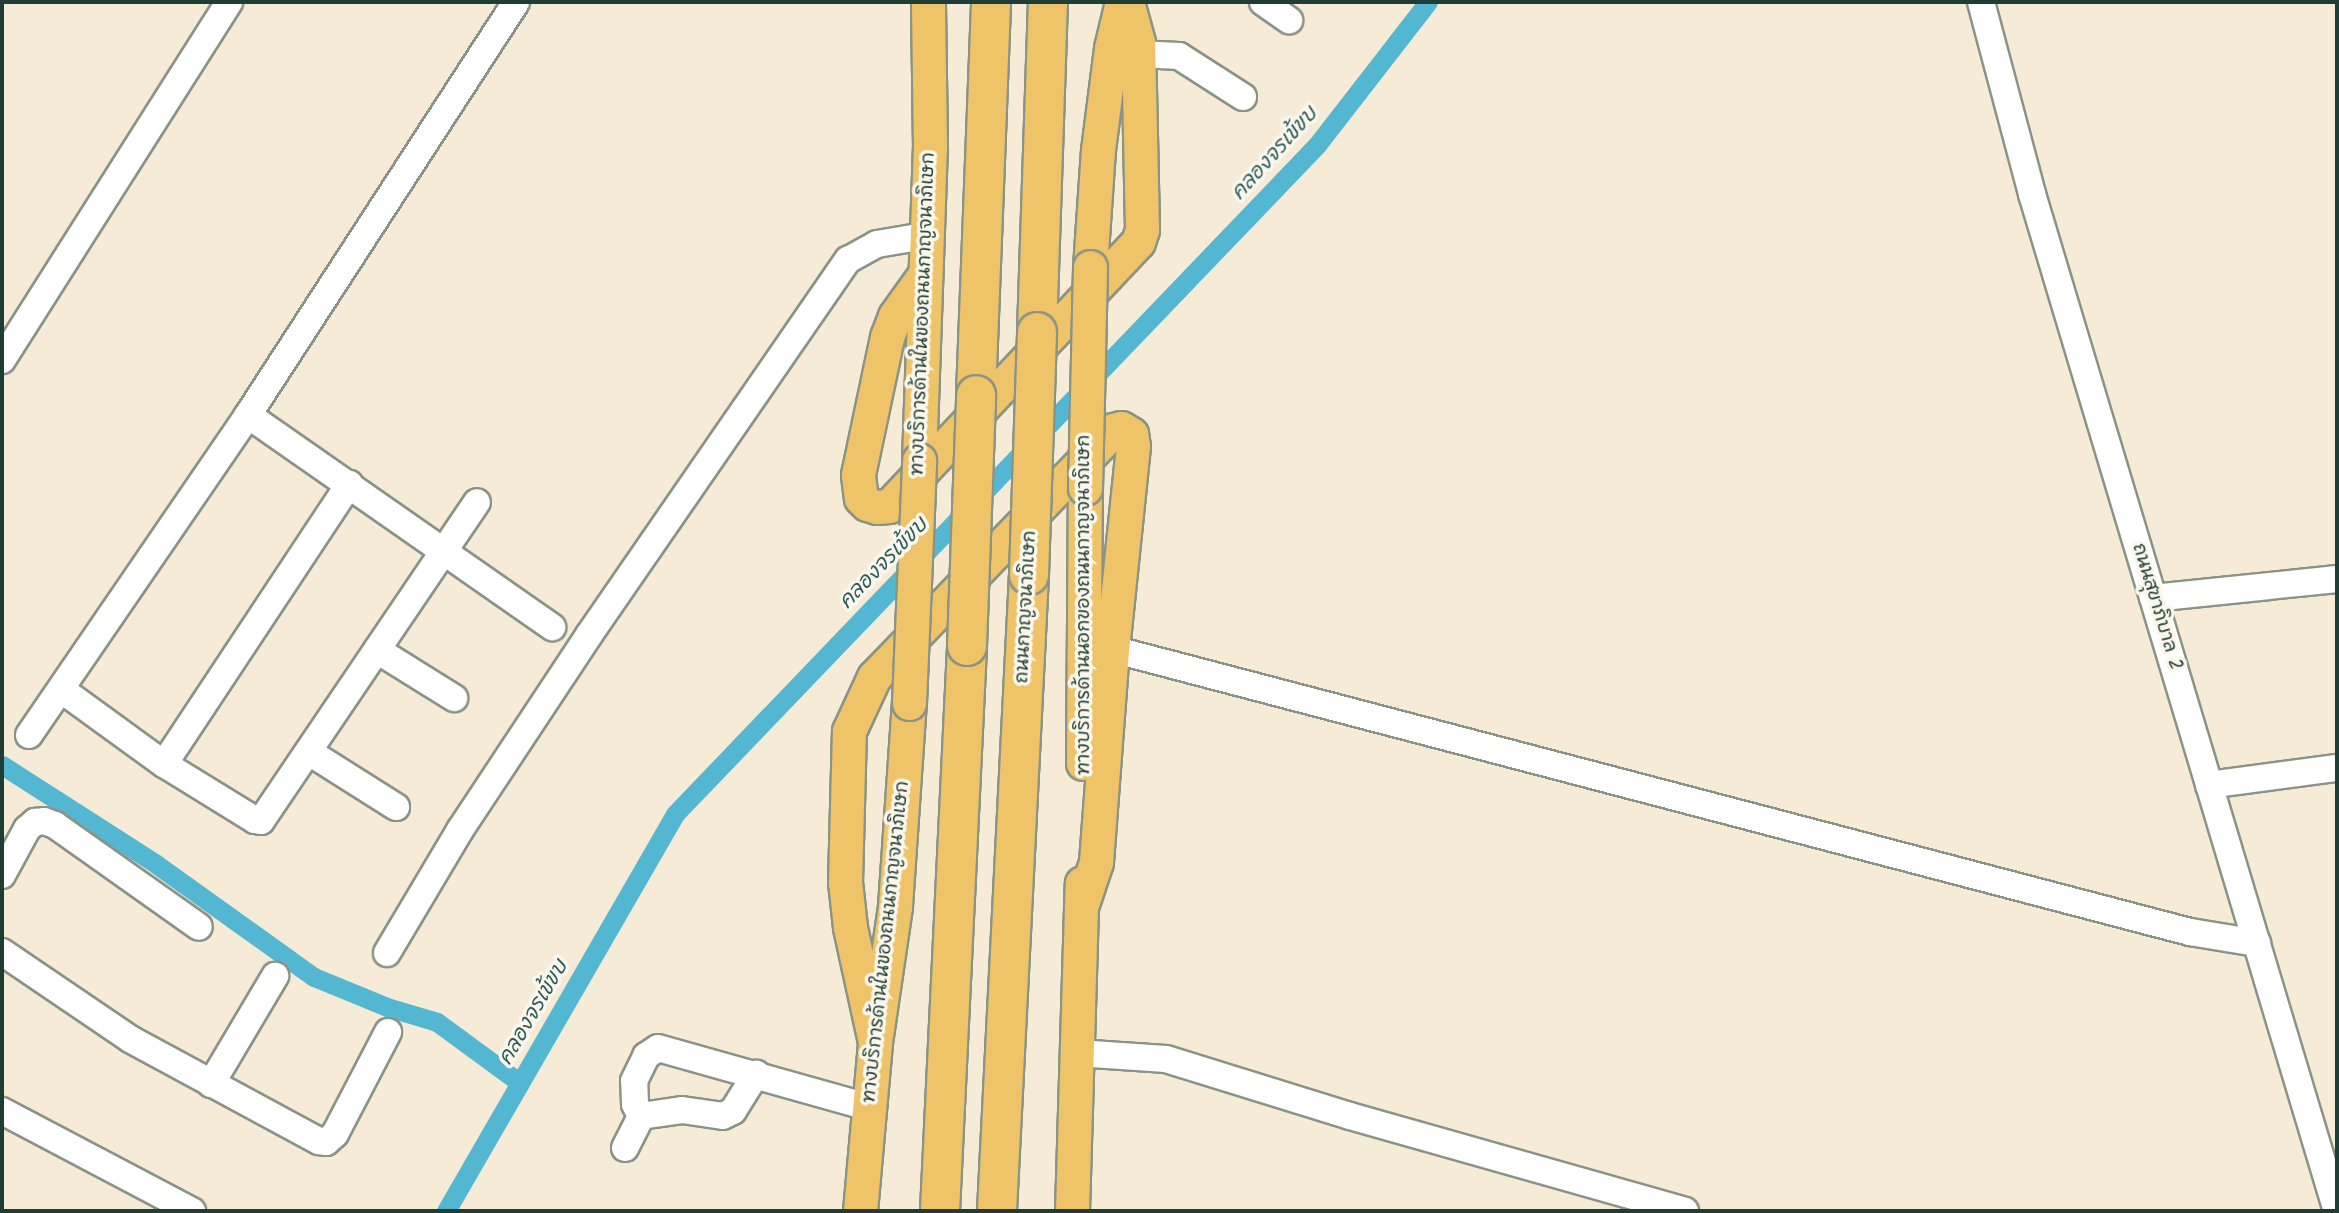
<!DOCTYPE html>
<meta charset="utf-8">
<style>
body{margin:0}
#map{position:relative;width:2339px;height:1213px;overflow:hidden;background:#f6ebd7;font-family:Kalam,"Playpen Sans Thai",sans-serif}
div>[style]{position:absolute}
.canal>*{height:19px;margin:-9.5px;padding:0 9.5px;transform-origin:9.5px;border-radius:9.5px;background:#54b7d2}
.roads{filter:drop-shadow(2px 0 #8a9486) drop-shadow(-2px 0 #8a9486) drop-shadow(0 2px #8a9486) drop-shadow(0 -2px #8a9486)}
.minor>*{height:26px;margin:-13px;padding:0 13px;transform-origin:13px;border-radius:13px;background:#fff}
.major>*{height:33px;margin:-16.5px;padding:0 16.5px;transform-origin:16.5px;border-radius:16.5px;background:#efc469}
.highway>*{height:38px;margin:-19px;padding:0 19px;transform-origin:19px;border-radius:19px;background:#efc469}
.bridges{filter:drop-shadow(2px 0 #8a9486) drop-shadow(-2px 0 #8a9486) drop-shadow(0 2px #8a9486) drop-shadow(0 -2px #8a9486)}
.major-bridge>*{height:33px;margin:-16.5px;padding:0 16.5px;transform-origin:16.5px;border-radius:16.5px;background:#efc469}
.highway-bridge>*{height:38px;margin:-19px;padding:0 19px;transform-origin:19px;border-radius:19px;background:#efc469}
span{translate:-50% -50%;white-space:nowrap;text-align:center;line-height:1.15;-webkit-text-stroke:7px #fbf7ec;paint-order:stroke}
.street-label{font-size:19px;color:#1f3d34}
.water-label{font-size:21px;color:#2c5c5c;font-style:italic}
.frame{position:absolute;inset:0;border:4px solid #1f3d34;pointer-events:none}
</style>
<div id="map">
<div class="canal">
<i style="left:2px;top:765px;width:183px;rotate:32.7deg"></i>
<i style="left:156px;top:864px;width:194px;rotate:35.6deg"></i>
<i style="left:314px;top:977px;width:79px;rotate:22.3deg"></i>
<i style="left:387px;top:1007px;width:52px;rotate:16.7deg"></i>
<i style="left:437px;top:1022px;width:103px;rotate:36.3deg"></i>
<i style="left:446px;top:1211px;width:458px;rotate:-60deg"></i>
<i style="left:675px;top:814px;width:927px;rotate:-46.18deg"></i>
<i style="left:1317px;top:145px;width:181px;rotate:-52.2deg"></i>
</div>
<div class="roads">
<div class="minor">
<i style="left:1263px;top:2px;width:32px;rotate:35deg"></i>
<i style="left:1981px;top:2px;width:199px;rotate:75.1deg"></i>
<i style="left:2032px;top:194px;width:1062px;rotate:73.31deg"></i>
<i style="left:1138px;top:54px;width:41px;rotate:2.8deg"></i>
<i style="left:1179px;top:56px;width:76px;rotate:32.6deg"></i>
<i style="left:2px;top:360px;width:424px;rotate:-57.6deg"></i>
<i style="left:248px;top:415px;width:371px;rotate:34.9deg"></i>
<i style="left:2153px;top:598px;width:185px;rotate:-5.9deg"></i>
<i style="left:1112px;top:649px;width:1115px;rotate:14.71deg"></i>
<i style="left:2190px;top:932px;width:68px;rotate:9.3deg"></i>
<i style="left:377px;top:650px;width:91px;rotate:31.9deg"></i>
<i style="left:62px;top:690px;width:126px;rotate:36deg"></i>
<i style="left:164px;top:764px;width:107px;rotate:31.6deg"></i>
<i style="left:255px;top:820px;width:6px;rotate:9deg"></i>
<i style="left:261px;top:821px;width:385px;rotate:-55.9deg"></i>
<i style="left:29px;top:735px;width:388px;rotate:-55.6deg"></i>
<i style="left:248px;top:415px;width:492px;rotate:-57deg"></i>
<i style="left:309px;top:752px;width:103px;rotate:32.3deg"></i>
<i style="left:164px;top:764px;width:336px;rotate:-56.5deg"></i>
<i style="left:2209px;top:785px;width:129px;rotate:-7.6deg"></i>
<i style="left:2px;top:875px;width:52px;rotate:-61.5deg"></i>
<i style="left:27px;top:829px;width:11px;rotate:-41deg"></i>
<i style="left:35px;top:822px;width:9px;rotate:-6deg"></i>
<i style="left:44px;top:821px;width:12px;rotate:20deg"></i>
<i style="left:55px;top:825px;width:176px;rotate:35.3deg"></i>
<i style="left:2px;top:952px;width:155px;rotate:34.2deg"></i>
<i style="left:130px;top:1039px;width:215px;rotate:28.4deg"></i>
<i style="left:319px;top:1141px;width:7px;rotate:8deg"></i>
<i style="left:326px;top:1142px;width:12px;rotate:-42deg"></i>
<i style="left:335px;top:1134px;width:115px;rotate:-62.5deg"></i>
<i style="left:387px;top:953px;width:143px;rotate:-59.3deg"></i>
<i style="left:460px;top:830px;width:234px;rotate:-56.5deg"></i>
<i style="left:589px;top:635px;width:456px;rotate:-55.4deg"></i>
<i style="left:848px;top:260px;width:33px;rotate:-29deg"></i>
<i style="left:877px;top:244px;width:49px;rotate:-9.5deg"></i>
<i style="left:1077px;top:1053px;width:89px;rotate:3.9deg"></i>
<i style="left:1166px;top:1059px;width:193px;rotate:17.2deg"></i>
<i style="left:1350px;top:1116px;width:348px;rotate:15.8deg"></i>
<i style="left:211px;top:1084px;width:126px;rotate:-59.3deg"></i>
<i style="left:2px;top:1111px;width:215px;rotate:27.8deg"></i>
<i style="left:641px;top:1116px;width:41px;rotate:-8.3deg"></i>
<i style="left:682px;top:1110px;width:41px;rotate:8.3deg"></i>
<i style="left:723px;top:1116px;width:11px;rotate:-27deg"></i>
<i style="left:733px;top:1111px;width:44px;rotate:-58.1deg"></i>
<i style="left:625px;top:1148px;width:36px;rotate:-63deg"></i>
<i style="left:641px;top:1116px;width:13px;rotate:-117deg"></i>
<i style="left:635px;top:1104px;width:23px;rotate:-92deg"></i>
<i style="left:634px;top:1081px;width:28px;rotate:-64deg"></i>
<i style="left:646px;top:1056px;width:14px;rotate:-34deg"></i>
<i style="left:658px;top:1048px;width:218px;rotate:15.7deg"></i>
</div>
<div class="major">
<i style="left:1090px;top:267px;width:117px;rotate:-86.1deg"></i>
<i style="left:1098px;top:150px;width:103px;rotate:-82.7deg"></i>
<i style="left:1111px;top:48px;width:47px;rotate:-76.6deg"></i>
<i style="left:923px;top:277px;width:48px;rotate:125.7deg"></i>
<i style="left:895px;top:316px;width:22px;rotate:111deg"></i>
<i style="left:887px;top:337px;width:141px;rotate:101.9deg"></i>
<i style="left:858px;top:475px;width:23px;rotate:83deg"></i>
<i style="left:861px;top:498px;width:8px;rotate:45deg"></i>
<i style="left:867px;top:504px;width:10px;rotate:17deg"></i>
<i style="left:877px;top:507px;width:12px;rotate:-5deg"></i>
<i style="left:889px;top:506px;width:363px;rotate:-46.7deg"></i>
<i style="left:1138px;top:242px;width:13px;rotate:-72deg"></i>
<i style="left:1142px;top:230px;width:188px;rotate:-91.2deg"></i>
<i style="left:1138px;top:42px;width:41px;rotate:-105.4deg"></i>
<i style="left:919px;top:460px;width:313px;rotate:-88deg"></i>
<i style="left:930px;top:147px;width:145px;rotate:-90.8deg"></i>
<i style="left:1083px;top:763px;width:275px;rotate:-89.6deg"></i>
<i style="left:875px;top:1042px;width:118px;rotate:-102.3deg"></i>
<i style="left:850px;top:927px;width:45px;rotate:-96.3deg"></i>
<i style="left:845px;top:882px;width:151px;rotate:-88.5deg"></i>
<i style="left:849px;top:731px;width:60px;rotate:-65.2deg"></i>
<i style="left:874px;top:677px;width:344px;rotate:-45.9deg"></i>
<i style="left:1113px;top:430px;width:8px;rotate:-14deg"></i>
<i style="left:1121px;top:428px;width:12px;rotate:31deg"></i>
<i style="left:1131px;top:434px;width:12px;rotate:81deg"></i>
<i style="left:1133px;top:446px;width:204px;rotate:95.9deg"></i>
<i style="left:1112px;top:649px;width:214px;rotate:94.3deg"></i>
<i style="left:1096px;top:862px;width:44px;rotate:108.4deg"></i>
<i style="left:860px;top:1211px;width:170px;rotate:-84.9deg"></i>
<i style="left:875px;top:1042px;width:137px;rotate:-81.6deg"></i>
<i style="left:895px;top:906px;width:203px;rotate:-86.1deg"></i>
<i style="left:1072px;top:1211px;width:328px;rotate:-88.3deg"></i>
</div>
<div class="highway">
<i style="left:1037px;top:332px;width:330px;rotate:-88.1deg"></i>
<i style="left:976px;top:395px;width:393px;rotate:-87.8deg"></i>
<i style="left:940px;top:1211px;width:566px;rotate:-87.26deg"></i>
<i style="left:997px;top:1211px;width:637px;rotate:-87.12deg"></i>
</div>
</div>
<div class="bridges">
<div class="major-bridge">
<i style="left:1085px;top:488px;width:221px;rotate:-88.7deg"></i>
<i style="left:909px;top:703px;width:243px;rotate:-87.6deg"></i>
</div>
<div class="highway-bridge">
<i style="left:1029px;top:575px;width:243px;rotate:-88.1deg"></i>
<i style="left:967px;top:646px;width:251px;rotate:-87.9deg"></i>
</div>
</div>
<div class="street-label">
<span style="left:924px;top:314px;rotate:-88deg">ทางบริการด้านในของถนนกาญจนาภิเษก</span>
<span style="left:1085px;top:605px;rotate:-90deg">ทางบริการด้านนอกของถนนกาญจนาภิเษก</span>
<span style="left:1027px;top:607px;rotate:-87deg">ถนนกาญจนาภิเษก</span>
<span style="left:2156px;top:607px;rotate:73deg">ถนนสุขาภิบาล 2</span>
<span style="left:887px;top:942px;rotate:-84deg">ทางบริการด้านในของถนนกาญจนาภิเษก</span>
</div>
<div class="water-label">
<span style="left:1275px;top:154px;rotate:-48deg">คลองจรเข้ขบ</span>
<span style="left:884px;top:564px;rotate:-46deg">คลองจรเข้ขบ</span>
<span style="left:534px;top:1013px;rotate:-60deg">คลองจรเข้ขบ</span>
</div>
<div class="frame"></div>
</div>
